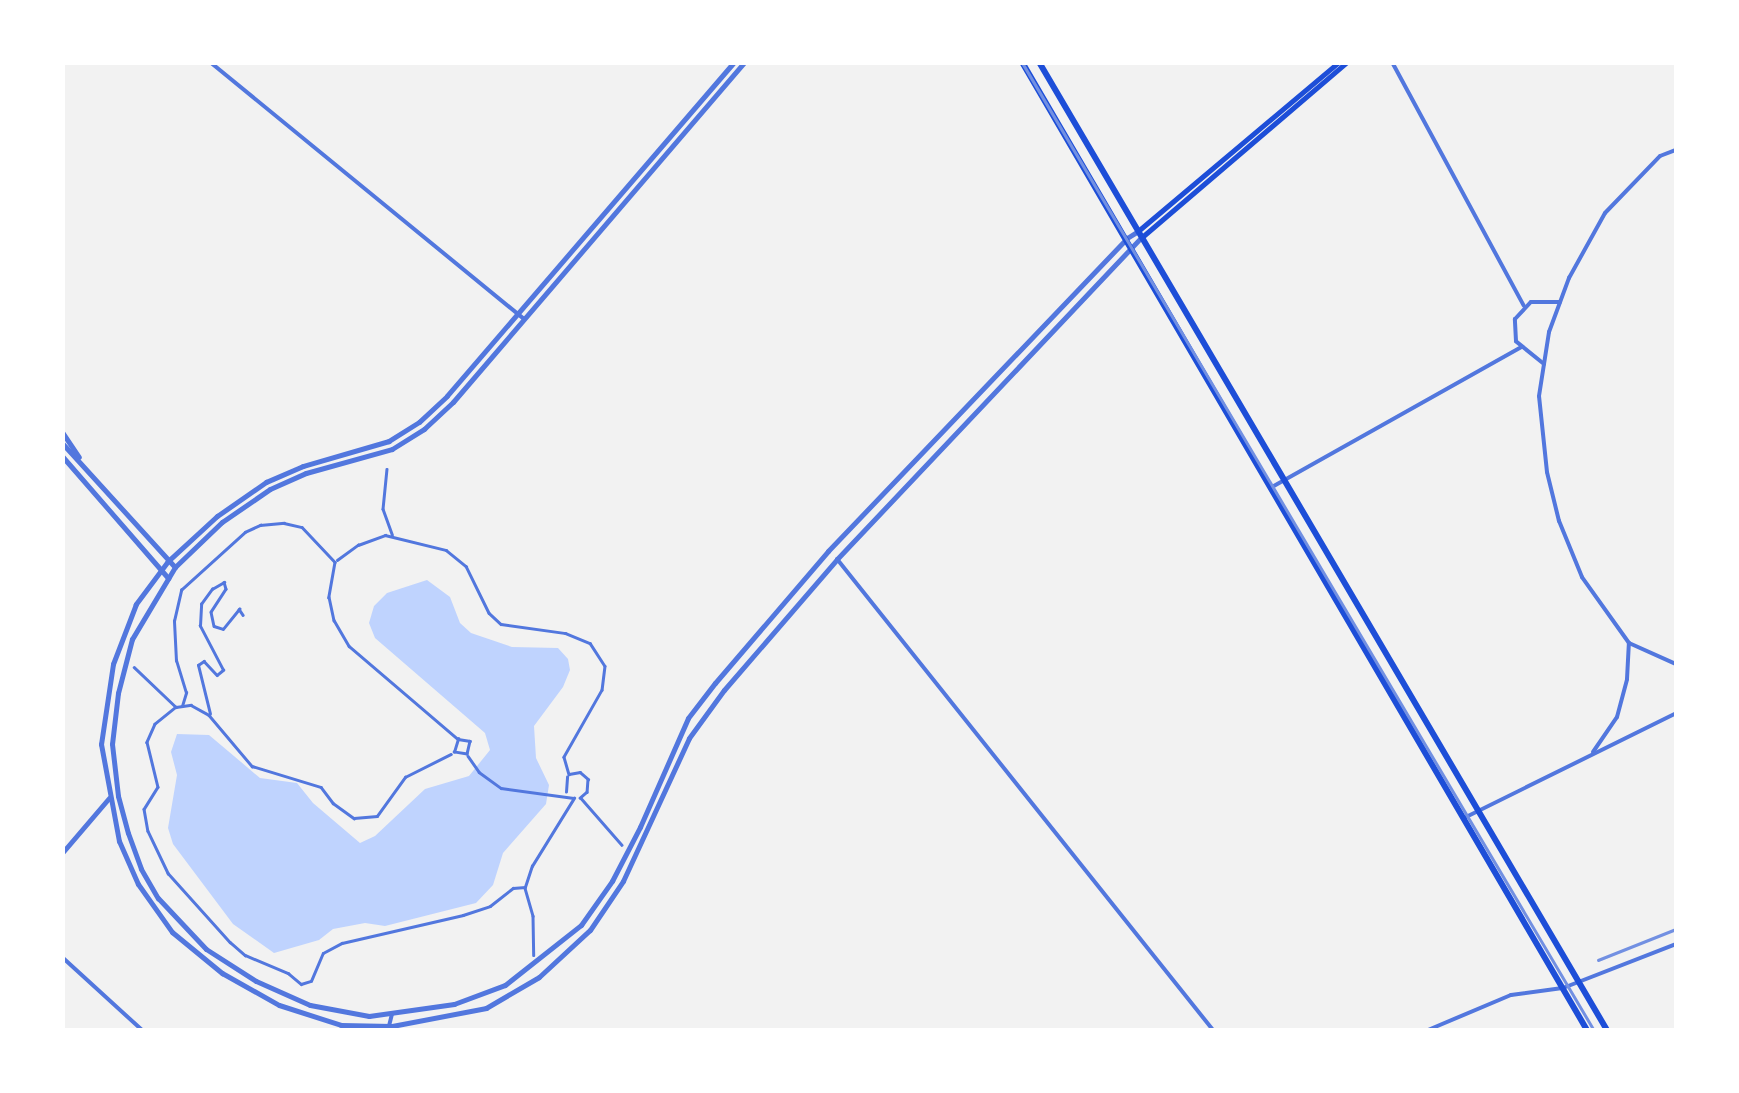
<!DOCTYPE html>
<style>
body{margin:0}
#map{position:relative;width:1739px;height:1093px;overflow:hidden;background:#f2f2f2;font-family:"Roboto Condensed",sans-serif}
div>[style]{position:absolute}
.water>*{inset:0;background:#bfd3fe}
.pedestrian>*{height:2.5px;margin:-1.25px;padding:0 1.25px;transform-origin:1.25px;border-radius:1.25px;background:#5277de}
.minor>*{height:4px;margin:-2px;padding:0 2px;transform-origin:2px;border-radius:2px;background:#5277de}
.tertiary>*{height:5px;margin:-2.5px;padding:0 2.5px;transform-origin:2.5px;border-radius:2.5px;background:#5277de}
.secondary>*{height:5px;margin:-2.5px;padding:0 2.5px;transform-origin:2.5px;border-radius:2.5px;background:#1d4ed8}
.primary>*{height:6px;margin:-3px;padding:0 3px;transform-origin:3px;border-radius:3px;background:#1d4ed8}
.tram>*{height:2.5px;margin:-1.25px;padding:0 1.25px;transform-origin:1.25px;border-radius:1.25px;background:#7290e2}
.rail>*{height:2.5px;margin:-1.25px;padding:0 1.25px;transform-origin:1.25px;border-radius:1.25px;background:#7290e2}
span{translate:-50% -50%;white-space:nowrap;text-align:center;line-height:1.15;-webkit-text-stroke:8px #fff;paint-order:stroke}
.frame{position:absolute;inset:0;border:65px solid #fff;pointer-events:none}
</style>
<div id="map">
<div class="water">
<i style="clip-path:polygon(427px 580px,450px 597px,460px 623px,471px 633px,512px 647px,558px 648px,568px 659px,570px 670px,563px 687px,534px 726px,536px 758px,549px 785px,546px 804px,503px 853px,493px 885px,476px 903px,385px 926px,365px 923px,333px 929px,319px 940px,274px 953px,233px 924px,173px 844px,168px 828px,177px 775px,171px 752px,177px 734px,209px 735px,260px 778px,297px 783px,313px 803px,360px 843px,375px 836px,425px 789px,469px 776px,490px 750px,485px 733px,375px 638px,369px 623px,374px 606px,387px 593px)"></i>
</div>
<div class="pedestrian">
<i style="left:387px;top:469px;width:40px;rotate:95.7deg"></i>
<i style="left:383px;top:509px;width:27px;rotate:70deg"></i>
<i style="left:337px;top:560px;width:26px;rotate:-36deg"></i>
<i style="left:358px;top:545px;width:29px;rotate:-20deg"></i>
<i style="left:385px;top:535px;width:63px;rotate:13.8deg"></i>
<i style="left:446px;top:550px;width:26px;rotate:39deg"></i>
<i style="left:466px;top:566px;width:52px;rotate:63.9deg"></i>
<i style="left:489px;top:613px;width:16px;rotate:43deg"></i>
<i style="left:501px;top:624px;width:65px;rotate:8deg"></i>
<i style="left:565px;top:633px;width:27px;rotate:22deg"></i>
<i style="left:590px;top:643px;width:27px;rotate:57deg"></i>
<i style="left:605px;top:666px;width:24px;rotate:97deg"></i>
<i style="left:602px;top:690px;width:77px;rotate:119.6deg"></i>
<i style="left:564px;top:757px;width:18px;rotate:74deg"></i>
<i style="left:569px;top:774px;width:11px;rotate:-10deg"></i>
<i style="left:580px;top:772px;width:11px;rotate:41deg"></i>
<i style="left:588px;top:779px;width:13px;rotate:94deg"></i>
<i style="left:587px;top:792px;width:9px;rotate:139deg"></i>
<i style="left:134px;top:667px;width:58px;rotate:43.6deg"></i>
<i style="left:176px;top:707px;width:15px;rotate:-8deg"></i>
<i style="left:191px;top:705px;width:21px;rotate:29deg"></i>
<i style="left:209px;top:715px;width:67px;rotate:49.9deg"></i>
<i style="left:252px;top:766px;width:72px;rotate:16.9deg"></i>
<i style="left:321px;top:787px;width:20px;rotate:53deg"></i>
<i style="left:333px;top:803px;width:26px;rotate:36deg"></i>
<i style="left:354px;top:818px;width:23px;rotate:-5deg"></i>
<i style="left:377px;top:816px;width:48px;rotate:-54.3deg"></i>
<i style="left:405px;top:777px;width:51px;rotate:-26.6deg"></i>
<i style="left:182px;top:706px;width:14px;rotate:-73deg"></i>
<i style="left:186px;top:693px;width:34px;rotate:-107deg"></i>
<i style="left:176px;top:661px;width:40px;rotate:-92.9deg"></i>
<i style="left:174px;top:621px;width:32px;rotate:-77deg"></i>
<i style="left:181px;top:590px;width:86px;rotate:-42.2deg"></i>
<i style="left:245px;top:532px;width:17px;rotate:-25deg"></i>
<i style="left:260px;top:525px;width:24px;rotate:-5deg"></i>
<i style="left:284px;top:523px;width:18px;rotate:13deg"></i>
<i style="left:302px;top:527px;width:48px;rotate:46.7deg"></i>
<i style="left:335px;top:562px;width:36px;rotate:100deg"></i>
<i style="left:329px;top:597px;width:24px;rotate:78deg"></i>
<i style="left:334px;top:620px;width:30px;rotate:60deg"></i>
<i style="left:349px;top:646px;width:143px;rotate:40.5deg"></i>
<i style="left:458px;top:739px;width:12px;rotate:9deg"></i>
<i style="left:470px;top:741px;width:13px;rotate:103deg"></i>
<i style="left:467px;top:754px;width:13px;rotate:-171deg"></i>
<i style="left:454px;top:752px;width:14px;rotate:-73deg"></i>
<i style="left:176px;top:707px;width:27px;rotate:141deg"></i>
<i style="left:155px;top:724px;width:20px;rotate:114deg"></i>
<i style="left:147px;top:742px;width:46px;rotate:76.3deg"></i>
<i style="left:158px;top:787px;width:26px;rotate:122deg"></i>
<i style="left:144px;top:809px;width:22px;rotate:80deg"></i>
<i style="left:148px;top:831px;width:47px;rotate:64.5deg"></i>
<i style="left:168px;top:873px;width:93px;rotate:48.1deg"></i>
<i style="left:230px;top:942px;width:20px;rotate:41deg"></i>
<i style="left:245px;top:955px;width:47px;rotate:22.7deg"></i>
<i style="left:288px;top:973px;width:17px;rotate:40deg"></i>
<i style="left:301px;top:984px;width:10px;rotate:-17deg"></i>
<i style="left:311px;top:981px;width:30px;rotate:-67deg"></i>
<i style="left:323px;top:953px;width:21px;rotate:-28deg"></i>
<i style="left:342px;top:943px;width:124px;rotate:-13deg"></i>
<i style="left:463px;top:915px;width:28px;rotate:-18deg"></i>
<i style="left:490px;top:906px;width:29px;rotate:-38deg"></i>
<i style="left:513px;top:888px;width:12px;rotate:-5deg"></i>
<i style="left:525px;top:887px;width:22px;rotate:-72deg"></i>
<i style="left:532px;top:866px;width:80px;rotate:-58.3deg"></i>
<i style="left:210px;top:714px;width:50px;rotate:-103.8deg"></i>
<i style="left:198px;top:665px;width:7px;rotate:-34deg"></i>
<i style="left:204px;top:661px;width:19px;rotate:47deg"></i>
<i style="left:217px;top:675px;width:8px;rotate:-40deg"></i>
<i style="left:223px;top:670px;width:50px;rotate:-117.6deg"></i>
<i style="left:200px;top:626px;width:22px;rotate:-87deg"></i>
<i style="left:201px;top:604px;width:19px;rotate:-54deg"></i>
<i style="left:212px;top:589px;width:14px;rotate:-30deg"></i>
<i style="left:224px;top:582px;width:7px;rotate:74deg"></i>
<i style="left:226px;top:589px;width:27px;rotate:123deg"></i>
<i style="left:211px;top:612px;width:14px;rotate:78deg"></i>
<i style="left:214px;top:626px;width:9px;rotate:18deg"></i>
<i style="left:223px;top:629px;width:26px;rotate:-51deg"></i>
<i style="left:239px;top:609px;width:7px;rotate:56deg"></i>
<i style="left:468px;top:756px;width:19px;rotate:55deg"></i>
<i style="left:479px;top:772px;width:27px;rotate:36deg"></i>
<i style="left:501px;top:788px;width:73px;rotate:7.9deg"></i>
<i style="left:566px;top:792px;width:15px;rotate:-86deg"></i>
<i style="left:581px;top:798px;width:62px;rotate:48.9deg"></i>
<i style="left:525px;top:888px;width:29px;rotate:74deg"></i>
<i style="left:533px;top:916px;width:39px;rotate:89deg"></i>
</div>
<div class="minor">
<i style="left:210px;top:62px;width:406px;rotate:39.3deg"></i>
<i style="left:1392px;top:62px;width:277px;rotate:61.6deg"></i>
<i style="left:62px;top:63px;width:1px;rotate:-45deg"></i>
<i style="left:1544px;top:364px;width:36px;rotate:-141deg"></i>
<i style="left:1516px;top:341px;width:22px;rotate:-93deg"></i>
<i style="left:1515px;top:319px;width:23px;rotate:-47deg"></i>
<i style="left:1531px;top:302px;width:29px"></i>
<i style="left:1272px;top:487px;width:286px;rotate:-29.3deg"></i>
<i style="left:837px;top:559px;width:603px;rotate:51.4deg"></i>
<i style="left:1629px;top:643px;width:81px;rotate:-125.5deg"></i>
<i style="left:1582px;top:577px;width:61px;rotate:-112.3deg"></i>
<i style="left:1559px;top:521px;width:50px;rotate:-103.8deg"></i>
<i style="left:1547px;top:472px;width:76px;rotate:-96deg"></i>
<i style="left:1539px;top:396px;width:65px;rotate:-81.1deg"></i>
<i style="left:1549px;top:332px;width:58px;rotate:-69.7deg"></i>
<i style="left:1569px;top:278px;width:74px;rotate:-61deg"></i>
<i style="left:1605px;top:213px;width:79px;rotate:-46deg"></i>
<i style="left:1660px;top:156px;width:17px;rotate:-21deg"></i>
<i style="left:1593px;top:752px;width:42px;rotate:-55.6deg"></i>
<i style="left:1617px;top:717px;width:39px;rotate:-75deg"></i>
<i style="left:1627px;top:679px;width:36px;rotate:-87deg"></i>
<i style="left:1629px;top:643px;width:51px;rotate:24.1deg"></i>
<i style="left:1464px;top:818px;width:237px;rotate:-26.3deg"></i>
<i style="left:62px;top:957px;width:108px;rotate:42.4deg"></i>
<i style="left:388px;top:1030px;width:16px;rotate:-76deg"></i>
<i style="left:1428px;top:1030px;width:90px;rotate:-22.9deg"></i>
<i style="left:1511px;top:995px;width:52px;rotate:-7.7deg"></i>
<i style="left:1563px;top:988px;width:121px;rotate:-21.3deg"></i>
</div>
<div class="tertiary">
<i style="left:734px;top:62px;width:440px;rotate:130.7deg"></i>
<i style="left:447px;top:396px;width:38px;rotate:137deg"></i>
<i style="left:419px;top:422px;width:36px;rotate:148deg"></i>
<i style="left:389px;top:441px;width:90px;rotate:163.8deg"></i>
<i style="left:303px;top:466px;width:40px;rotate:156.6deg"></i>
<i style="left:266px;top:482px;width:60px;rotate:145.2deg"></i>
<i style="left:217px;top:516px;width:67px;rotate:137.4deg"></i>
<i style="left:168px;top:561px;width:54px;rotate:126.7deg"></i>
<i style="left:136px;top:604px;width:64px;rotate:111deg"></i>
<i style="left:113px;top:664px;width:81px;rotate:98.5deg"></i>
<i style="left:101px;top:744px;width:99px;rotate:79.5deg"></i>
<i style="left:119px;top:841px;width:47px;rotate:66.2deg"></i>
<i style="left:138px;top:884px;width:59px;rotate:54.7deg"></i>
<i style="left:172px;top:932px;width:65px;rotate:39.4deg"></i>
<i style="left:222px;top:973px;width:65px;rotate:29.3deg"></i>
<i style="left:279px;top:1005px;width:65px;rotate:17.9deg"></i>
<i style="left:341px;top:1025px;width:51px;rotate:1.1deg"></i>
<i style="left:392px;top:1026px;width:96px;rotate:-10.8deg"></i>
<i style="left:486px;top:1008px;width:61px;rotate:-30.3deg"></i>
<i style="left:539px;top:977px;width:69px;rotate:-42.7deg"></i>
<i style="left:590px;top:930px;width:59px;rotate:-56deg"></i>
<i style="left:623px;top:881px;width:157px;rotate:-65.2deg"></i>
<i style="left:689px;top:738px;width:59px;rotate:-53.9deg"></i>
<i style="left:724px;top:690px;width:173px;rotate:-49.2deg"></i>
<i style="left:837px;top:559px;width:444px;rotate:-46.6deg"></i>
<i style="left:62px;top:432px;width:30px;rotate:56deg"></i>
<i style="left:62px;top:443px;width:168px;rotate:47.7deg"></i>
<i style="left:175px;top:567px;width:84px;rotate:120.8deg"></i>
<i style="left:132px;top:639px;width:56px;rotate:104.5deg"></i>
<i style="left:118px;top:693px;width:51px;rotate:96.7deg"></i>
<i style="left:112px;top:744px;width:52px;rotate:83.4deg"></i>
<i style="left:118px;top:796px;width:38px;rotate:75deg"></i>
<i style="left:128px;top:833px;width:38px;rotate:70deg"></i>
<i style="left:141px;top:869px;width:34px;rotate:60deg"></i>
<i style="left:158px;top:898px;width:70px;rotate:46.7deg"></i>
<i style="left:206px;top:949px;width:59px;rotate:32.6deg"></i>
<i style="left:256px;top:981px;width:59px;rotate:24deg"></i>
<i style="left:310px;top:1005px;width:60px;rotate:10.6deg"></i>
<i style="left:369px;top:1016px;width:86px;rotate:-8deg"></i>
<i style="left:454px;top:1004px;width:54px;rotate:-20.4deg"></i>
<i style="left:505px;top:985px;width:97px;rotate:-38.3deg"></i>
<i style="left:581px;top:925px;width:54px;rotate:-54.8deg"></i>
<i style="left:612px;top:881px;width:61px;rotate:-62.6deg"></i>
<i style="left:640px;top:827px;width:119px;rotate:-66.2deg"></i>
<i style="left:688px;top:718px;width:44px;rotate:-52.4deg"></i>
<i style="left:715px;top:683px;width:174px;rotate:-49.4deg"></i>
<i style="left:828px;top:551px;width:433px;rotate:-46.3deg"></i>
<i style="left:1127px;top:238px;width:13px;rotate:-32deg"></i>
<i style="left:62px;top:456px;width:162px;rotate:49deg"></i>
<i style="left:175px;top:567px;width:65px;rotate:-43.8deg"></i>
<i style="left:222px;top:522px;width:58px;rotate:-34.5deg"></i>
<i style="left:270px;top:489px;width:39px;rotate:-24deg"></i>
<i style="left:306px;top:473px;width:89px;rotate:-15.6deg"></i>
<i style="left:392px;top:449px;width:38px;rotate:-32deg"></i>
<i style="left:424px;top:429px;width:40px;rotate:-43deg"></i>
<i style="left:453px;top:402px;width:448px;rotate:-49.4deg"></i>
<i style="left:62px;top:853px;width:72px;rotate:-49.5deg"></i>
</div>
<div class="secondary">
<i style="left:1138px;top:231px;width:263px;rotate:-40.1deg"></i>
<i style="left:1142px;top:237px;width:270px;rotate:-40.5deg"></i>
</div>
<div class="primary">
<i style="left:1022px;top:62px;width:1121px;rotate:59.73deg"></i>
<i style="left:1039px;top:62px;width:1122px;rotate:59.6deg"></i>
</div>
<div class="tram">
<i style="left:1598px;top:960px;width:84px;rotate:-21.7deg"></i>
</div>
<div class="rail">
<i style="left:1022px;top:62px;width:1124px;rotate:59.42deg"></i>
</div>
<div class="frame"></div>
</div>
